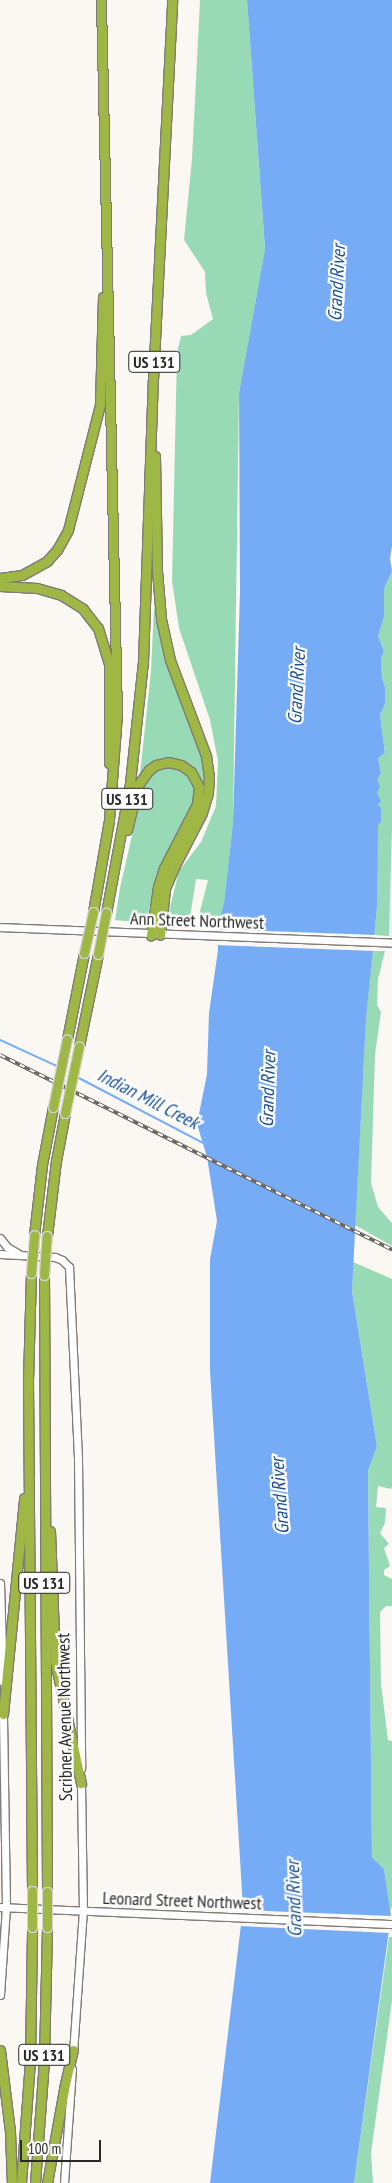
<!DOCTYPE html>
<style>
body{margin:0}
#map{position:relative;width:392px;height:2183px;overflow:hidden;background:#fbf8f3;font-family:"PT Sans Narrow",sans-serif}
div>[style]{position:absolute}
.commercial>*{inset:0;background:#f1ebfd}
.green>*{inset:0;background:#99dab6}
.water>*{inset:0;background:#76acf5}
.pier>*{inset:0;background:#fbf8f3}
.stream>*{height:2px;margin:-1px;padding:0 1px;transform-origin:1px;border-radius:1px;background:#76acf5}
.roads{filter:drop-shadow(1px 0 #7e7b77) drop-shadow(-1px 0 #7e7b77) drop-shadow(0 1px #7e7b77) drop-shadow(0 -1px #7e7b77)}
.secondary>*{height:7px;margin:-3.5px;padding:0 3.5px;transform-origin:3.5px;border-radius:3.5px;background:#fff}
.highway>*{height:9px;margin:-4.5px;padding:0 4.5px;transform-origin:4.5px;border-radius:4.5px;background:#9fb744}
.rail>*{height:4px;margin-top:-2px;transform-origin:0;background:repeating-linear-gradient(90deg,#fff 0 5.5px,#5f5e5b 0 11px);box-sizing:border-box;border-block:1px solid #5f5e5b}
.bridges{filter:drop-shadow(1px 0 #d4d4d4) drop-shadow(-1px 0 #d4d4d4) drop-shadow(0 1px #d4d4d4) drop-shadow(0 -1px #d4d4d4)}
.highway-bridge>*{height:9px;margin:-4.5px;padding:0 4.5px;transform-origin:4.5px;border-radius:4.5px;background:#9fb744}
span{translate:-50% -50%;white-space:nowrap;text-align:center;line-height:1.15;-webkit-text-stroke:4.5px #fff;paint-order:stroke}
.shield-label span{padding:1px 4px;background:#fff;border:1px solid;border-radius:4px;-webkit-text-stroke-width:0}
.shield-label{font-size:16px;color:#2a2927;font-weight:700}
.street-label{font-size:18px;color:#2a2927}
.water-label{font-size:19px;color:#1b5090;font-style:italic}
.scale{position:absolute;left:20px;top:2140px;width:81px;height:22px;box-sizing:border-box;border:2px solid #2a2927;border-top:0;padding-left:6px;font-size:15px;line-height:18px;white-space:nowrap;color:#2a2927;-webkit-text-stroke:4px #fff;paint-order:stroke}
</style>
<div id="map">
<div class="commercial">
<i style="clip-path:polygon(391px 828px,392px 936px,389px 936px,389px 873px)"></i>
</div>
<div class="green">
<i style="clip-path:polygon(200px 0,247px 0,265px 250px,239px 393px,233px 822px,224px 903px,220px 916px,199px 915px,208px 880px,196px 879px,190px 917px,168px 916px,179px 871px,201px 842px,216px 806px,218px 761px,210px 720px,179px 628px,172px 581px,177px 353px,181px 336px,191px 335px,213px 319px,206px 293px,205px 272px,184px 240px,192px 159px)"></i>
<i style="clip-path:polygon(392px 571px,392px 828px,389px 936px,374px 935px,377px 907px,377px 824px,380px 821px,381px 809px,378px 805px,376px 779px,381px 773px,378px 758px,385px 753px,380px 715px,385px 704px,385px 687px,382px 678px,381px 658px,384px 651px,378px 636px,384px 617px,384px 589px)"></i>
<i style="clip-path:polygon(154px 607px,202px 752px,206px 782px,203px 799px,202px 785px,199px 776px,193px 769px,179px 761px,140px 774px,151px 671px)"></i>
<i style="clip-path:polygon(168px 767px,180px 770px,189px 777px,194px 787px,193px 803px,156px 875px,147px 919px,135px 922px,115px 920px,120px 888px,143px 787px,148px 776px,157px 769px)"></i>
<i style="clip-path:polygon(372px 951px,385px 951px,378px 979px,377px 1005px,381px 1012px,375px 1054px,371px 1183px,378px 1207px,392px 1223px,392px 1246px,355px 1225px,366px 1020px)"></i>
<i style="clip-path:polygon(353px 1262px,392px 1279px,392px 1487px,391px 1489px,378px 1486px,376px 1507px,386px 1508px,385px 1523px,380px 1533px,389px 1544px,384px 1548px,390px 1566px,384px 1570px,384px 1575px,392px 1579px,392px 1606px,386px 1606px,380px 1612px,381px 1684px,388px 1740px,392px 1741px,392px 1907px,390px 1911px,384px 1869px,372px 1857px,368px 1471px,377px 1446px,352px 1291px)"></i>
<i style="clip-path:polygon(389px 1937px,392px 1937px,392px 2001px,371px 2153px,373px 2183px,354px 2183px)"></i>
</div>
<div class="water">
<i style="clip-path:polygon(247px 0,392px 0,392px 546px,390px 559px,392px 571px,384px 589px,384px 617px,378px 636px,384px 651px,381px 658px,382px 678px,385px 687px,385px 704px,380px 715px,385px 753px,378px 758px,381px 773px,377px 779px,380px 787px,377px 793px,381px 801px,378px 805px,381px 808px,381px 822px,378px 825px,377px 907px,366px 1020px,352px 1291px,377px 1446px,368px 1471px,372px 1857px,384px 1869px,391px 1916px,354px 2183px,210px 2183px,243px 1908px,210px 1371px,210px 1259px,217px 1221px,207px 1157px,197px 1124px,207px 1074px,209px 1013px,218px 950px,217px 927px,224px 903px,233px 822px,240px 592px,239px 393px,265px 249px)"></i>
</div>
<div class="pier">
<i style="clip-path:polygon(216px 929px,376px 935px,375px 951px,215px 945px)"></i>
<i style="clip-path:polygon(203px 1154px,357px 1230px,355px 1233px,204px 1158px)"></i>
<i style="clip-path:polygon(240px 1910px,391px 1916px,390px 1933px,239px 1926px)"></i>
</div>
<div class="stream">
<i style="left:0;top:1040px;width:65px;rotate:24.6deg"></i>
<i style="left:77px;top:1077px;width:142px;rotate:27.6deg"></i>
</div>
<div class="roads">
<div class="secondary">
<i style="left:0;top:927px;width:392px;rotate:2.3deg"></i>
<i style="left:0;top:1238px;width:11px;rotate:52deg"></i>
<i style="left:7px;top:1247px;width:14px;rotate:30deg"></i>
<i style="left:0;top:1254px;width:55px;rotate:3.1deg"></i>
<i style="left:55px;top:1257px;width:8px;rotate:23deg"></i>
<i style="left:62px;top:1260px;width:10px;rotate:45deg"></i>
<i style="left:69px;top:1267px;width:192px;rotate:87.3deg"></i>
<i style="left:78px;top:1459px;width:309px;rotate:89.4deg"></i>
<i style="left:0;top:1583px;width:99px;rotate:88.3deg"></i>
<i style="left:0;top:1907px;width:392px;rotate:2.5deg"></i>
<i style="left:0;top:1995px;width:88px;rotate:-86.1deg"></i>
<i style="left:6px;top:1907px;width:196px;rotate:-90.9deg"></i>
<i style="left:73px;top:2053px;width:142px;rotate:-86deg"></i>
<i style="left:83px;top:1911px;width:132px;rotate:-90.9deg"></i>
<i style="left:64px;top:2183px;width:114px;rotate:-86deg"></i>
</div>
<div class="highway">
<i style="left:155px;top:456px;width:115px;rotate:89deg"></i>
<i style="left:157px;top:571px;width:48px;rotate:85.2deg"></i>
<i style="left:161px;top:619px;width:42px;rotate:77.6deg"></i>
<i style="left:170px;top:660px;width:103px;rotate:69.4deg"></i>
<i style="left:206px;top:756px;width:21px;rotate:82deg"></i>
<i style="left:209px;top:777px;width:16px;rotate:94deg"></i>
<i style="left:208px;top:793px;width:21px;rotate:107deg"></i>
<i style="left:202px;top:813px;width:59px;rotate:117.4deg"></i>
<i style="left:175px;top:865px;width:26px;rotate:113deg"></i>
<i style="left:165px;top:889px;width:46px;rotate:96.2deg"></i>
<i style="left:0;top:578px;width:22px;rotate:-8deg"></i>
<i style="left:22px;top:575px;width:29px;rotate:-29deg"></i>
<i style="left:47px;top:561px;width:15px;rotate:-48deg"></i>
<i style="left:57px;top:550px;width:23px;rotate:-61deg"></i>
<i style="left:68px;top:530px;width:130px;rotate:-75.7deg"></i>
<i style="left:100px;top:404px;width:107px;rotate:-88.4deg"></i>
<i style="left:0;top:586px;width:37px;rotate:3deg"></i>
<i style="left:37px;top:588px;width:25px;rotate:16deg"></i>
<i style="left:61px;top:595px;width:26px;rotate:32deg"></i>
<i style="left:83px;top:609px;width:24px;rotate:52deg"></i>
<i style="left:98px;top:628px;width:37px;rotate:73deg"></i>
<i style="left:109px;top:663px;width:100px;rotate:90deg"></i>
<i style="left:127px;top:830px;width:46px;rotate:-76.3deg"></i>
<i style="left:138px;top:785px;width:19px;rotate:-54deg"></i>
<i style="left:149px;top:770px;width:9px;rotate:-36deg"></i>
<i style="left:156px;top:765px;width:12px;rotate:-14deg"></i>
<i style="left:168px;top:762px;width:13px;rotate:13deg"></i>
<i style="left:181px;top:765px;width:12px;rotate:35deg"></i>
<i style="left:191px;top:772px;width:17px;rotate:62deg"></i>
<i style="left:199px;top:787px;width:17px;rotate:97deg"></i>
<i style="left:197px;top:804px;width:72px;rotate:117.3deg"></i>
<i style="left:164px;top:868px;width:20px;rotate:108deg"></i>
<i style="left:158px;top:887px;width:49px;rotate:98.3deg"></i>
<i style="left:93px;top:912px;width:93px;rotate:-80.1deg"></i>
<i style="left:109px;top:820px;width:107px;rotate:-85.7deg"></i>
<i style="left:117px;top:713px;width:713px;rotate:-91.29deg"></i>
<i style="left:106px;top:913px;width:132px;rotate:-79.5deg"></i>
<i style="left:130px;top:783px;width:122px;rotate:-83.9deg"></i>
<i style="left:143px;top:662px;width:282px;rotate:-88deg"></i>
<i style="left:153px;top:380px;width:380px;rotate:-87.1deg"></i>
<i style="left:67px;top:1039px;width:88px;rotate:-78.8deg"></i>
<i style="left:79px;top:1046px;width:94px;rotate:-78.3deg"></i>
<i style="left:34px;top:1235px;width:70px;rotate:-83.5deg"></i>
<i style="left:42px;top:1165px;width:59px;rotate:-79.3deg"></i>
<i style="left:47px;top:1236px;width:76px;rotate:-83.2deg"></i>
<i style="left:56px;top:1161px;width:49px;rotate:-79.4deg"></i>
<i style="left:31px;top:1273px;width:108px;rotate:91.6deg"></i>
<i style="left:28px;top:1381px;width:510px;rotate:89.55deg"></i>
<i style="left:44px;top:1275px;width:617px;rotate:89.72deg"></i>
<i style="left:50px;top:1531px;width:130px;rotate:87.8deg"></i>
<i style="left:55px;top:1661px;width:125px;rotate:78deg"></i>
<i style="left:3px;top:1714px;width:217px;rotate:-84.4deg"></i>
<i style="left:0;top:2050px;width:83px;rotate:83deg"></i>
<i style="left:10px;top:2132px;width:51px;rotate:87.8deg"></i>
<i style="left:21px;top:2183px;width:123px;rotate:-85.8deg"></i>
<i style="left:30px;top:2060px;width:133px;rotate:-89.1deg"></i>
<i style="left:35px;top:2183px;width:123px;rotate:-85.8deg"></i>
<i style="left:44px;top:2060px;width:133px;rotate:-88.7deg"></i>
<i style="left:47px;top:2183px;width:101px;rotate:-79.7deg"></i>
<i style="left:65px;top:2084px;width:35px;rotate:-77deg"></i>
</div>
</div>
<div class="rail">
<i style="left:0;top:1055px;width:438px;rotate:26.4deg"></i>
</div>
<div class="bridges">
<div class="highway-bridge">
<i style="left:84px;top:953px;width:42px;rotate:-77.6deg"></i>
<i style="left:98px;top:954px;width:42px;rotate:-79deg"></i>
<i style="left:53px;top:1107px;width:69px;rotate:-78.4deg"></i>
<i style="left:65px;top:1113px;width:68px;rotate:-78.2deg"></i>
<i style="left:31px;top:1273px;width:38px;rotate:-85deg"></i>
<i style="left:44px;top:1275px;width:39px;rotate:-86deg"></i>
<i style="left:32px;top:1891px;width:36px;rotate:90deg"></i>
<i style="left:47px;top:1892px;width:35px;rotate:90deg"></i>
</div>
</div>
<div class="shield-label">
<span style="left:154px;top:362px">US 131</span>
<span style="left:127px;top:799px">US 131</span>
<span style="left:44px;top:1583px">US 131</span>
<span style="left:44px;top:2055px">US 131</span>
</div>
<div class="street-label">
<span style="left:197px;top:921px;rotate:2deg">Ann Street Northwest</span>
<span style="left:65px;top:1717px;rotate:-91deg">Scribner Avenue Northwest</span>
<span style="left:182px;top:1901px;rotate:2deg">Leonard Street Northwest</span>
</div>
<div class="water-label">
<span style="left:337px;top:283px;rotate:-87deg">Grand River</span>
<span style="left:297px;top:686px;rotate:-87deg">Grand River</span>
<span style="left:268px;top:1089px;rotate:-88deg">Grand River</span>
<span style="left:148px;top:1099px;rotate:27deg">Indian Mill Creek</span>
<span style="left:280px;top:1496px;rotate:-94deg">Grand River</span>
<span style="left:294px;top:1899px;rotate:-92deg">Grand River</span>
</div>
<div class="scale">100 m</div>
</div>
